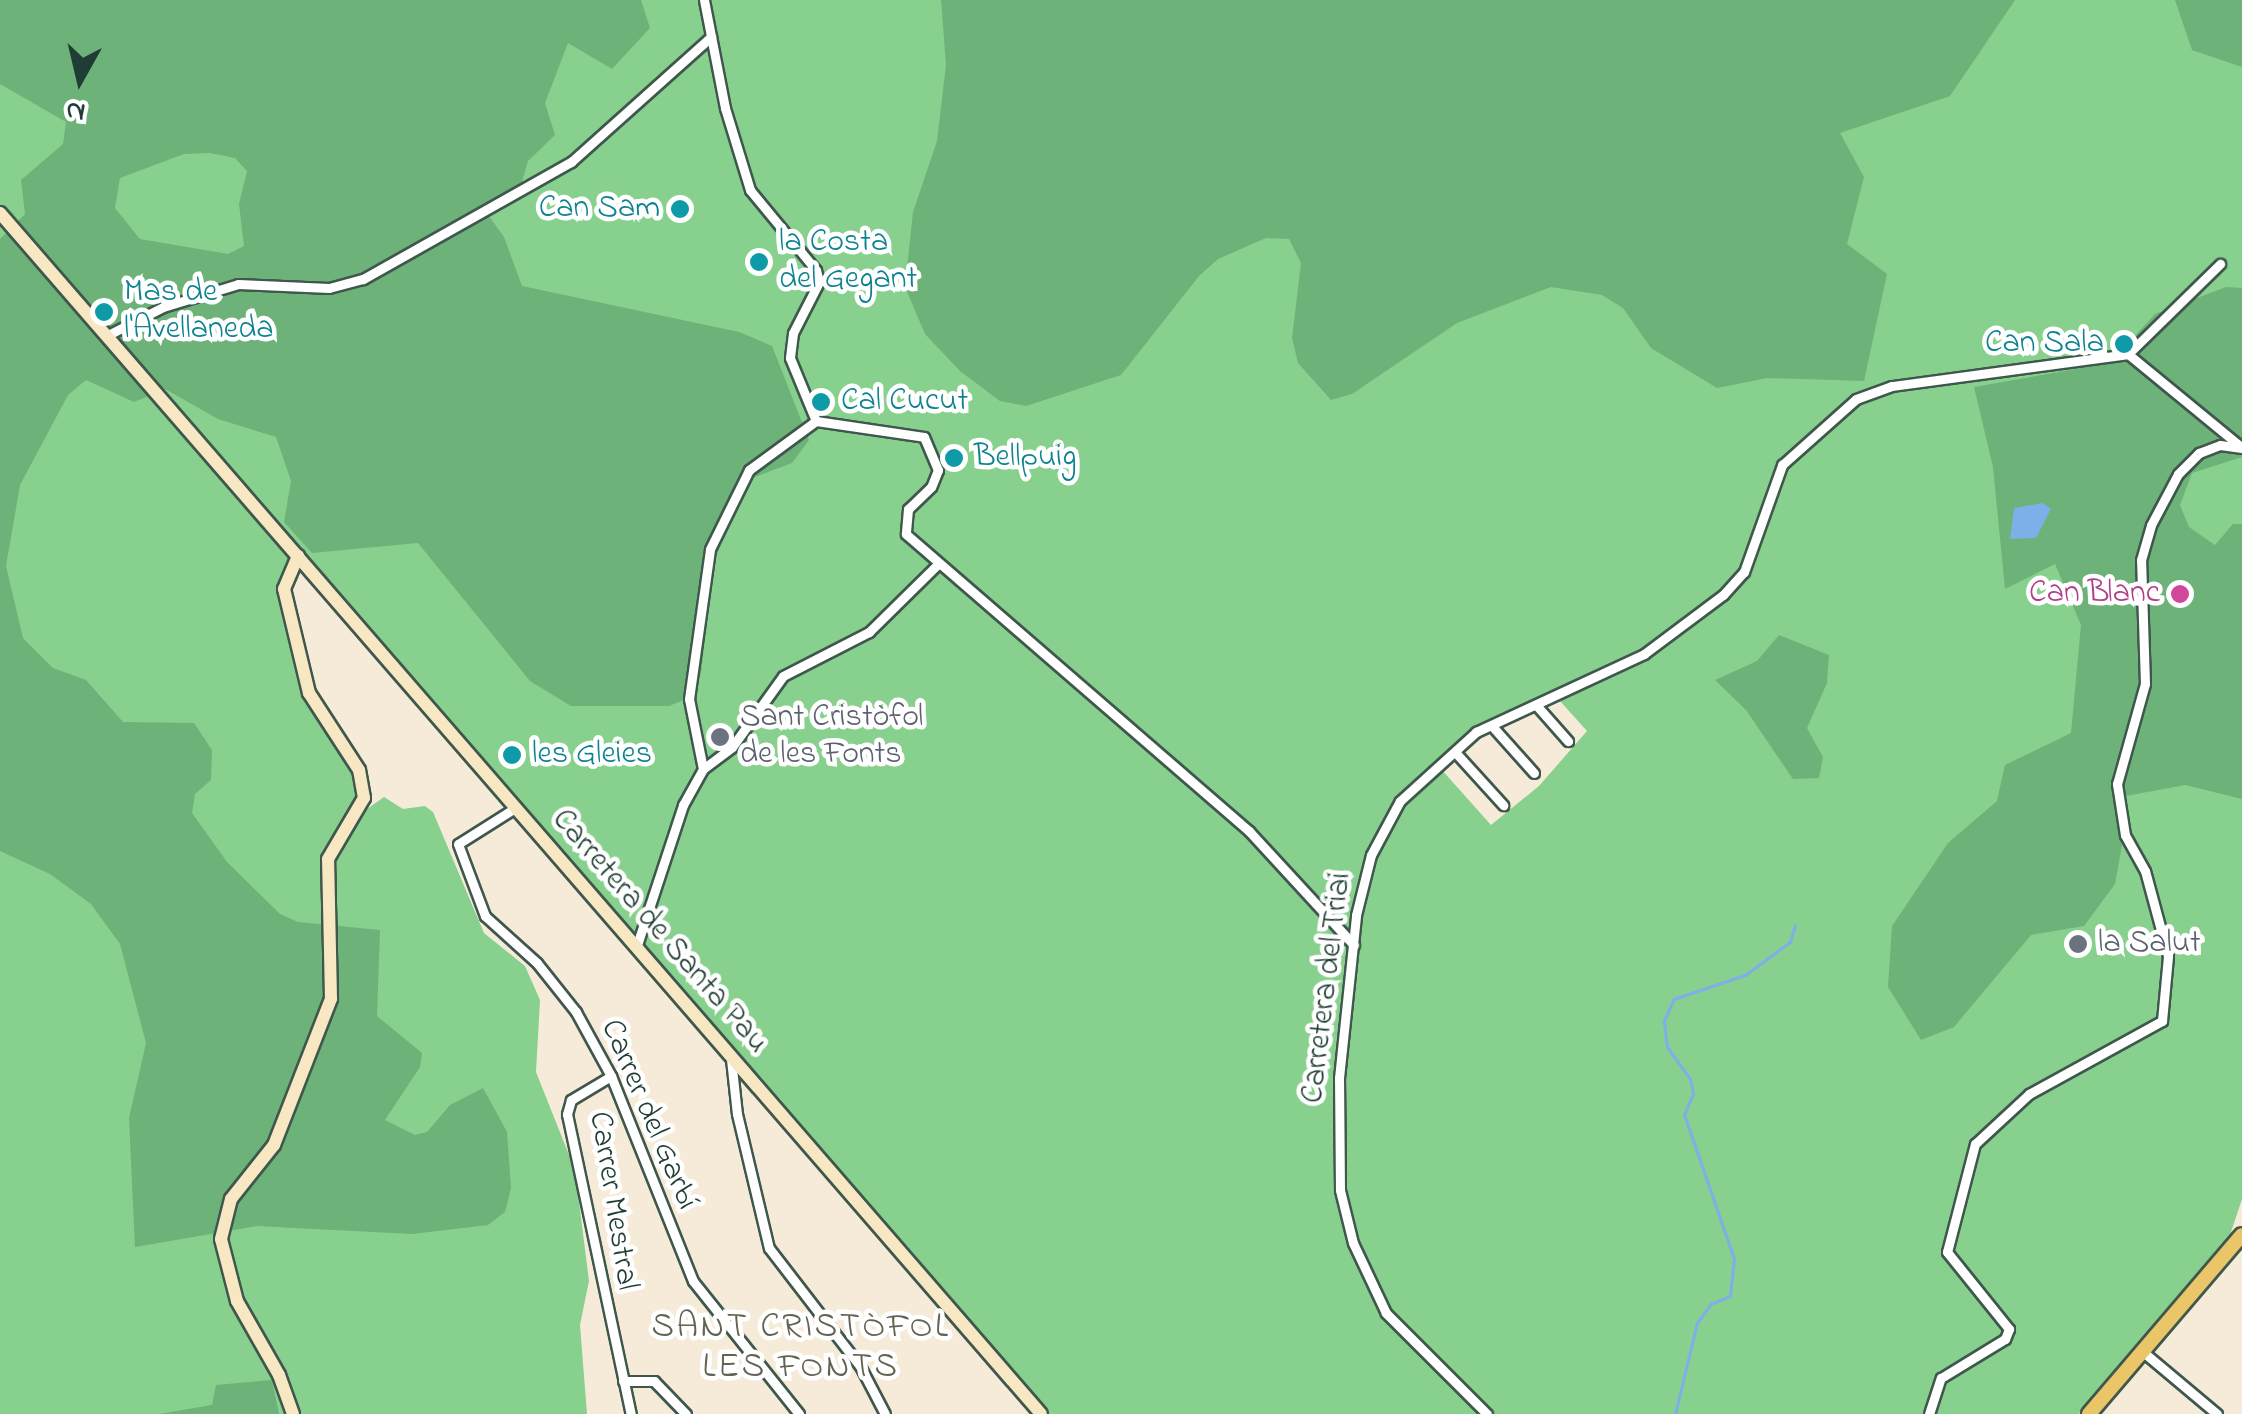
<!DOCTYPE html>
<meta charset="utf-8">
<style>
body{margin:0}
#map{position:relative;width:2242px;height:1414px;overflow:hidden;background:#f6ebd8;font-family:"Indie Flower",sans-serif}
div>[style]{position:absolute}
.green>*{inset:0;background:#87d08d}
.forest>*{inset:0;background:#6db278}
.water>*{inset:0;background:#7dafe9}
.stream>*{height:2.5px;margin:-1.25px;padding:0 1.25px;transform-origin:1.25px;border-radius:1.25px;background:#7dafe9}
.roads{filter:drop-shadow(2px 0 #3f574d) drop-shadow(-2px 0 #3f574d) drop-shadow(0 2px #3f574d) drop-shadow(0 -2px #3f574d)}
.street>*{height:9px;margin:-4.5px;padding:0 4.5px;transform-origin:4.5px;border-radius:4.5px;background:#fff}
.secondary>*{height:12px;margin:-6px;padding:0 6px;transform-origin:6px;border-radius:6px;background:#f7e8c3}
.primary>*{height:14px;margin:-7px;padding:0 7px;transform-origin:7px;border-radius:7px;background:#ebc669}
.dots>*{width:28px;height:28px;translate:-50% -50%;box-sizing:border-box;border:5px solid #fff;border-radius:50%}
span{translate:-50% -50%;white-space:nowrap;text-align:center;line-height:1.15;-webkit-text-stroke:9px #fff;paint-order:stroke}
.culture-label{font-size:32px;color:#0d838f}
.right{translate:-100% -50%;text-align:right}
.left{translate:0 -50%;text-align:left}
.hotel-label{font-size:32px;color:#b23c85}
.worship-label{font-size:32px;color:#5b616d}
.street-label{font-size:32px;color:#1f3d34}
.neighbourhood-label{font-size:35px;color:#626350;letter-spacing:2.5px}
.north{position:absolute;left:30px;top:30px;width:100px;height:100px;-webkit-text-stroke:8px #fff;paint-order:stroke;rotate:188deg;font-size:28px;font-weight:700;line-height:40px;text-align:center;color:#1f3d34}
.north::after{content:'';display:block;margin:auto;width:35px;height:45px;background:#1f3d34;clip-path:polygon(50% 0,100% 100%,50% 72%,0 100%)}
</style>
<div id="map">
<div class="green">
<i style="clip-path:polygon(evenodd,0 0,2242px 0,2242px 1199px,2229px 1238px,2079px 1414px,1049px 1414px,310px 561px,290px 579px,289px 599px,315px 696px,366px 777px,360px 814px,384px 797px,403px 809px,425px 806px,433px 812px,484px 933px,525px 966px,540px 1000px,536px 1072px,575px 1170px,589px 1281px,580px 1325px,587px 1414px,0 1414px,0 0,1560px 701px,1587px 731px,1539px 786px,1491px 825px,1441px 769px,1473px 740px,1560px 701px)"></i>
</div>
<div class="forest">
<i style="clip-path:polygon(evenodd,0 0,641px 0,650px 28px,612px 69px,568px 43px,545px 103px,555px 135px,528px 161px,521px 185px,481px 205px,504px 237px,522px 286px,739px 332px,772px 346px,809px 440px,792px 463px,747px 480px,714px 561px,701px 673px,691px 697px,669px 706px,571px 706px,530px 681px,418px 543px,312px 553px,284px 522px,291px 481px,276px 437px,218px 419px,165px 389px,134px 402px,86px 380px,68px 395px,20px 485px,6px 566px,23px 638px,53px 668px,86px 680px,123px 722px,194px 723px,212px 750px,211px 780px,195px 794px,192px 813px,227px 862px,280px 914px,298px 922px,380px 930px,377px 1016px,422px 1053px,420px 1067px,385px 1120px,415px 1135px,427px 1132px,450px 1105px,483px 1088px,507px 1132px,511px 1188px,505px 1212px,488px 1225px,412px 1234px,257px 1226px,135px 1247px,129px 1118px,146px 1043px,120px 944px,91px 904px,50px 874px,0 851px,0 239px,25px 214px,21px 180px,63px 144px,66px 122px,0 84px,0 0,210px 153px,235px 158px,247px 171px,239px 204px,244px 246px,228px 254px,140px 239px,115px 208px,120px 178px,184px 154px,210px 153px)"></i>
<i style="clip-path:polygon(941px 0,2015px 0,1950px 96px,1840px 133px,1864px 177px,1847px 244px,1887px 274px,1864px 381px,1767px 378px,1717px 388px,1651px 348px,1623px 308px,1602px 295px,1551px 287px,1457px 323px,1352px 394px,1331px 400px,1298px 363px,1292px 338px,1301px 263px,1289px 239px,1266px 238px,1218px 259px,1199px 276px,1121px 375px,1026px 406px,1000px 401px,960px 371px,925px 334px,905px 287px,913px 212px,937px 141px,946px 65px)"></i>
<i style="clip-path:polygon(2175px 0,2242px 0,2242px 67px,2192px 50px)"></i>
<i style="clip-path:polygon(2226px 287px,2242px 288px,2242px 457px,2192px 473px,2180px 505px,2189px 527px,2215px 545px,2233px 524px,2242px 524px,2242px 799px,2185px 785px,2115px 798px,2122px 845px,2115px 884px,2084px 926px,2031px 935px,1954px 1027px,1921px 1040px,1888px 987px,1892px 926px,1948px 843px,1997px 801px,2005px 765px,2071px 733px,2081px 625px,2055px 564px,2005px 589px,1993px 467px,1974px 387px,2110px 363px,2155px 314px)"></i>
<i style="clip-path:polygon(1779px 635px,1829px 655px,1827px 683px,1807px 728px,1823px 757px,1819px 778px,1793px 779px,1746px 710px,1715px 680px,1757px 661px)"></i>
<i style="clip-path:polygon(272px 1380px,279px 1414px,159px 1414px,212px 1405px,216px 1385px)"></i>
</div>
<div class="water">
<i style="clip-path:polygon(2043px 503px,2051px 509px,2036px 538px,2010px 539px,2014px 508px)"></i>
</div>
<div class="stream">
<i style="left:1675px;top:1414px;width:94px;rotate:-76.4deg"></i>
<i style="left:1697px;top:1323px;width:24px;rotate:-54deg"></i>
<i style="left:1711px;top:1304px;width:21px;rotate:-23deg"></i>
<i style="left:1730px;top:1296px;width:37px;rotate:-84deg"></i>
<i style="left:1734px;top:1259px;width:152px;rotate:-109.1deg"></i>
<i style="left:1684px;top:1115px;width:23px;rotate:-67deg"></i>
<i style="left:1693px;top:1094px;width:15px;rotate:-101deg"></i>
<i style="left:1690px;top:1079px;width:39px;rotate:-126deg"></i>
<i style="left:1667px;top:1047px;width:26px;rotate:-97deg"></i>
<i style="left:1664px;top:1021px;width:24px;rotate:-66deg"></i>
<i style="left:1674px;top:999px;width:75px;rotate:-18.7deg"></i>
<i style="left:1745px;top:975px;width:56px;rotate:-36.3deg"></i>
<i style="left:1790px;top:942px;width:17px;rotate:-73deg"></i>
</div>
<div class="roads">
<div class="street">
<i style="left:704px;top:0;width:110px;rotate:79deg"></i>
<i style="left:725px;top:108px;width:86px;rotate:73deg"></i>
<i style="left:750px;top:190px;width:104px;rotate:50.5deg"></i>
<i style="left:816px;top:270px;width:12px;rotate:76deg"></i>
<i style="left:819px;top:282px;width:57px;rotate:117deg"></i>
<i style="left:793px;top:333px;width:25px;rotate:97deg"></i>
<i style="left:790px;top:358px;width:68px;rotate:67.6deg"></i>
<i style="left:816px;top:421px;width:109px;rotate:8.4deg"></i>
<i style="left:924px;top:437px;width:36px;rotate:67deg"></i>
<i style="left:938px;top:470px;width:18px;rotate:112deg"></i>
<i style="left:931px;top:487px;width:32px;rotate:136deg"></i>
<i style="left:908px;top:509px;width:25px;rotate:95deg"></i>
<i style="left:906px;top:534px;width:454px;rotate:40.9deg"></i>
<i style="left:1249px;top:831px;width:155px;rotate:47.4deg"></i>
<i style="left:106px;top:336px;width:64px;rotate:-27deg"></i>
<i style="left:163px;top:307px;width:78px;rotate:-17deg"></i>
<i style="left:238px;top:284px;width:91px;rotate:2.5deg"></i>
<i style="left:329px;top:288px;width:35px;rotate:-15deg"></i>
<i style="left:363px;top:279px;width:239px;rotate:-29.4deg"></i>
<i style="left:571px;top:162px;width:188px;rotate:-41.8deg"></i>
<i style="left:2128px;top:354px;width:145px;rotate:39.4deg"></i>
<i style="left:1537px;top:706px;width:47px;rotate:48.5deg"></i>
<i style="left:1492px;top:726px;width:63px;rotate:48.2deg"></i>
<i style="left:1455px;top:752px;width:72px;rotate:47.8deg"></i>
<i style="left:703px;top:769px;width:71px;rotate:-101.3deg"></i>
<i style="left:689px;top:699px;width:151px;rotate:-82deg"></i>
<i style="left:710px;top:549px;width:88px;rotate:-63.7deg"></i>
<i style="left:749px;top:470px;width:83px;rotate:-36.2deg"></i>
<i style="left:515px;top:808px;width:67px;rotate:147.7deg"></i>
<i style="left:458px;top:844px;width:77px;rotate:69.4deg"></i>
<i style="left:485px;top:916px;width:70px;rotate:42.1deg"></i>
<i style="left:537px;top:963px;width:63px;rotate:51.5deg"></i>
<i style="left:576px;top:1012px;width:73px;rotate:61.3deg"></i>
<i style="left:611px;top:1076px;width:221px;rotate:68.2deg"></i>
<i style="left:693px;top:1281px;width:170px;rotate:51.4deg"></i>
<i style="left:636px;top:948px;width:151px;rotate:-71.8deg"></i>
<i style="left:683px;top:805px;width:41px;rotate:-60.9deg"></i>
<i style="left:703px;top:769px;width:36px;rotate:-37deg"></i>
<i style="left:732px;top:747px;width:87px;rotate:-54.3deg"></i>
<i style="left:783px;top:676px;width:97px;rotate:-27.1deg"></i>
<i style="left:869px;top:632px;width:95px;rotate:-44.6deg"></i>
<i style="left:731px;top:1059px;width:55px;rotate:83.8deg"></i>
<i style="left:737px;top:1114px;width:138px;rotate:76.6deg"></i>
<i style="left:769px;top:1248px;width:149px;rotate:52.4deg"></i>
<i style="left:860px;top:1366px;width:54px;rotate:62.5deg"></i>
<i style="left:611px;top:1076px;width:47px;rotate:149deg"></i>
<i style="left:571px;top:1100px;width:15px;rotate:106deg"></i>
<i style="left:567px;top:1114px;width:307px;rotate:78deg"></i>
<i style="left:2142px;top:1351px;width:98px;rotate:40deg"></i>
<i style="left:623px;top:1381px;width:31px"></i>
<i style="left:654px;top:1381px;width:46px;rotate:45.9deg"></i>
<i style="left:1487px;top:1414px;width:143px;rotate:-135deg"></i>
<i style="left:1386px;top:1313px;width:77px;rotate:-115.2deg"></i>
<i style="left:1353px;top:1243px;width:55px;rotate:-103.8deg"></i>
<i style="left:1340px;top:1190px;width:112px;rotate:-90.5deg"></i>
<i style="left:1339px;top:1078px;width:164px;rotate:-84deg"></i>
<i style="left:1356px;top:915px;width:62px;rotate:-76deg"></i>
<i style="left:1371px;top:855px;width:61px;rotate:-61.8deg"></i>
<i style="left:1400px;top:801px;width:103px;rotate:-42.2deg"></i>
<i style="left:1476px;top:732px;width:185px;rotate:-24.9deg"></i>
<i style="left:1644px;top:654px;width:99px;rotate:-36.8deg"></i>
<i style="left:1723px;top:595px;width:31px;rotate:-48deg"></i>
<i style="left:1744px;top:572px;width:114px;rotate:-70.4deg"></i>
<i style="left:1782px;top:465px;width:99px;rotate:-41.7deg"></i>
<i style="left:1856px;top:399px;width:38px;rotate:-20deg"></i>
<i style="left:1892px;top:386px;width:238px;rotate:-7.7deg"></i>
<i style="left:2128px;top:354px;width:129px;rotate:-44.4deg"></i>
<i style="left:1929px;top:1414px;width:38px;rotate:-72deg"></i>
<i style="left:1941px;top:1378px;width:75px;rotate:-31.4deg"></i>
<i style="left:2005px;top:1339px;width:11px;rotate:-68deg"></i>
<i style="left:2009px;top:1329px;width:99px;rotate:-128.8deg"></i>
<i style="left:1947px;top:1252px;width:112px;rotate:-75.5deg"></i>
<i style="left:1975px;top:1144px;width:74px;rotate:-42.8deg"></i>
<i style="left:2029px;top:1094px;width:152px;rotate:-28.8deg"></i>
<i style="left:2162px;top:1021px;width:65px;rotate:-84.7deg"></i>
<i style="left:2168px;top:956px;width:88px;rotate:-105.1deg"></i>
<i style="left:2145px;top:871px;width:41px;rotate:-119.1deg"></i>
<i style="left:2125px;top:835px;width:52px;rotate:-98.9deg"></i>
<i style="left:2117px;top:784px;width:104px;rotate:-74.4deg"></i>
<i style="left:2145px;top:684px;width:124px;rotate:-91.8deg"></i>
<i style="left:2141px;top:560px;width:36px;rotate:-74deg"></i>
<i style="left:2151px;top:525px;width:58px;rotate:-62.1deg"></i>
<i style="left:2178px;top:474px;width:30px;rotate:-45deg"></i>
<i style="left:2199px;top:453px;width:22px;rotate:-21deg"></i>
<i style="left:2220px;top:445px;width:22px;rotate:8deg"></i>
</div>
<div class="secondary">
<i style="left:0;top:213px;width:1589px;rotate:49.08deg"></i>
<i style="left:293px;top:1414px;width:41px;rotate:-109.7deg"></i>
<i style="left:279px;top:1375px;width:85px;rotate:-119.6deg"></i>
<i style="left:237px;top:1301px;width:64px;rotate:-104.5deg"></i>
<i style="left:221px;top:1239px;width:41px;rotate:-76deg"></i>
<i style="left:231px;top:1199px;width:69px;rotate:-51.5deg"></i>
<i style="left:274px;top:1145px;width:157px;rotate:-68.7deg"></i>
<i style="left:331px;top:999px;width:140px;rotate:-91.2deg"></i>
<i style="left:328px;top:859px;width:71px;rotate:-59.5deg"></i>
<i style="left:364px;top:798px;width:28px;rotate:-100deg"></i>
<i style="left:359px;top:770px;width:92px;rotate:-123deg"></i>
<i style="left:309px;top:693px;width:107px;rotate:-103.5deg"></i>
<i style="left:284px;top:589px;width:36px;rotate:-67deg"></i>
</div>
<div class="primary">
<i style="left:2089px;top:1414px;width:235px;rotate:-49.5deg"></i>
</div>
</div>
<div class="dots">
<i style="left:680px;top:209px;background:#0f9aa8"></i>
<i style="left:759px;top:262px;background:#0f9aa8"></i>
<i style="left:104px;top:312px;background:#0f9aa8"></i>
<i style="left:2124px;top:344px;background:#0f9aa8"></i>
<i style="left:821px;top:402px;background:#0f9aa8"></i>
<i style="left:954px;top:458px;background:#0f9aa8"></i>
<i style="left:2180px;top:594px;background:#d1479c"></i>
<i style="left:720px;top:737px;background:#6b7280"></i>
<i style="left:512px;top:755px;background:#0f9aa8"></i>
<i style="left:2078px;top:944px;background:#6b7280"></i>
</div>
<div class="culture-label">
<span class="right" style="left:660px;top:209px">Can Sam</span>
<span class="left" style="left:779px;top:262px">la Costa<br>del Gegant</span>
<span class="left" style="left:124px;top:312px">Mas de<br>l'Avellaneda</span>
<span class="right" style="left:2104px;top:344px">Can Sala</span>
<span class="left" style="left:841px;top:402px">Cal Cucut</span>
<span class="left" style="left:974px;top:458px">Bellpuig</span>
<span class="left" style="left:532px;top:755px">les Gleies</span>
</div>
<div class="hotel-label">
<span class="right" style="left:2160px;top:594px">Can Blanc</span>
</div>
<div class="worship-label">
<span class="left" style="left:740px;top:737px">Sant Cristòfol<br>de les Fonts</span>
<span class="left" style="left:2098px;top:944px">la Salut</span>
</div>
<div class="street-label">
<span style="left:659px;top:932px;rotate:49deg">Carretera de Santa Pau</span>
<span style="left:1328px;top:988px;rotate:-83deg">Carretera del Triai</span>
<span style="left:648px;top:1115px;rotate:67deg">Carrer del Garbí</span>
<span style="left:612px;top:1201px;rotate:81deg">Carrer Mestral</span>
</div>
<div class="neighbourhood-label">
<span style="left:801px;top:1348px">SANT CRISTÒFOL<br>LES FONTS</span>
</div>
<div class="north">N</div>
</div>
